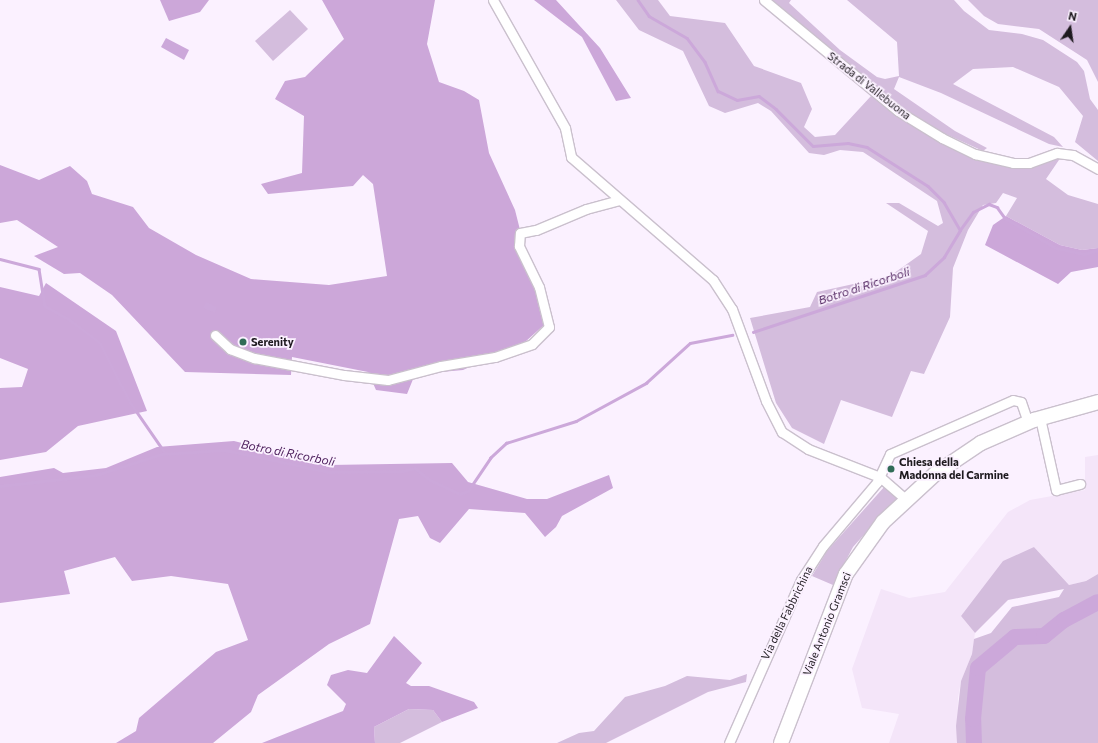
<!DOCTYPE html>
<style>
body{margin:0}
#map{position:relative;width:1098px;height:743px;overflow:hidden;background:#fbf1ff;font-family:Commissioner,sans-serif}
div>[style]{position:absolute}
.built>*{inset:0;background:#f4e5f9}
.green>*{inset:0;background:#d4bddd}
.forest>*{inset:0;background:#cca7d9}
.water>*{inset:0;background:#cca8da}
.stream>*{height:2.5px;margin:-1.25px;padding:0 1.25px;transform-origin:1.25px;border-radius:1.25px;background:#cca8da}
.river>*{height:16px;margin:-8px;padding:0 8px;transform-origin:8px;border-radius:8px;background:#cca8da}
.roads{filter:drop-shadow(1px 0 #cac0cd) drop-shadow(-1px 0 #cac0cd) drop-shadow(0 1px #cac0cd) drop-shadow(0 -1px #cac0cd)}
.street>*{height:9px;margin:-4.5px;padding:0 4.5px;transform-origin:4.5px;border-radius:4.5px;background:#fff}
.primary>*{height:14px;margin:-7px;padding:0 7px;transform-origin:7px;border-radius:7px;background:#fff}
.dots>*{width:11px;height:11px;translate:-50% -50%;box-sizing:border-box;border:2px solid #fbf1ff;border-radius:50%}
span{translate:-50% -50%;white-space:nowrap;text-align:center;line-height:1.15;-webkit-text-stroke:3.5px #fbf1ff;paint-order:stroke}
.street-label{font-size:11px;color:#1e1a1f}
.poi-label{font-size:11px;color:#1e1a1f;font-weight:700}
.left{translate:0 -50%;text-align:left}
.water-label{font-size:12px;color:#512460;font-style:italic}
.north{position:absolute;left:1050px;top:8px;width:40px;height:40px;-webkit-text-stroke:3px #fbf1ff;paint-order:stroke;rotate:13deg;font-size:11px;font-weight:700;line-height:16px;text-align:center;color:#1e1a1f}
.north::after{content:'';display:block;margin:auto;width:14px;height:18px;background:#1e1a1f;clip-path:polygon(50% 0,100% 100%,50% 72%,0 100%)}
</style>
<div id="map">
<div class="built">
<i style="clip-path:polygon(1098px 455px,1098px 574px,1086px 581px,1069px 585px,1034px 547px,961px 616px,975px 633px,972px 654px,961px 681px,958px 698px,957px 743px,889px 743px,899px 714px,862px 708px,852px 669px,881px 589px,909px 598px,945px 592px,1008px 512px,1030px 500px,1085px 490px,1085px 457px)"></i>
</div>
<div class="green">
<i style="clip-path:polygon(616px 0,658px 0,670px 16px,725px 23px,754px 66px,801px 83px,812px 109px,804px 127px,815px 137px,835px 135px,871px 96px,900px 118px,942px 141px,1017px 167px,1039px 165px,1061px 157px,1046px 179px,1068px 195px,1098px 204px,1098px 248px,1082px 250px,1060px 245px,1006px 216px,1017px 198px,1003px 193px,996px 203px,983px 205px,968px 230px,953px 268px,950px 317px,924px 374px,911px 371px,892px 417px,841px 400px,824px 444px,792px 428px,776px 403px,750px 318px,810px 307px,817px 292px,890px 276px,921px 254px,928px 231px,886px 203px,899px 203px,938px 226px,943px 223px,937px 201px,863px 152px,840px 150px,824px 155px,809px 153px,771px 111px,758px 103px,725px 113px,709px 106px,683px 51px,639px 30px)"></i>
<i style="clip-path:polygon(770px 0,791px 0,789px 3px,840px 50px,877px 77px,885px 79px,899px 76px,897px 42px,847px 0,954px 0,964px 11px,989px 30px,1022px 34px,1043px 40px,1077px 62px,1084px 71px,1090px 99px,1098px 110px,1098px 161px,1075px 142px,1083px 116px,1059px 87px,1013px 67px,973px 69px,953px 84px,1054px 137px,1063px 147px,1049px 144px,941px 93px,899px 77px,894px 89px,955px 131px,987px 148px,983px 151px,939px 131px,908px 112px,839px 59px)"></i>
<i style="clip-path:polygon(968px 0,1098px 0,1098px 82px,1087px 60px,1039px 29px,998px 24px,984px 16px)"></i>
<i style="clip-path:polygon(290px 10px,308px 29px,273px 61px,255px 41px)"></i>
<i style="clip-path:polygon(885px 486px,898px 497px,853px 547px,833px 585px,812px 576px,827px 551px)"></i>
<i style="clip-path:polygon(1034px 547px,1069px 585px,1086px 581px,1098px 574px,1098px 743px,957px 743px,956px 726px,961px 681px,972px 654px,974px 639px,991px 633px,1012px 607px,1059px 597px,1064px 589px,1008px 600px,975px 633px,961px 616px,1003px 561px)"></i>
<i style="clip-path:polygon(747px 674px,746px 682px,708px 692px,606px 743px,557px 743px,579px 733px,594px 731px,625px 697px,665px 686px,687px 676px,730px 680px)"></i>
<i style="clip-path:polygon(409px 709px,433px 710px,442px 722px,400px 743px,375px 743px,374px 727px)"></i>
</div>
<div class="forest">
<i style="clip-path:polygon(160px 0,209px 0,200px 12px,169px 21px)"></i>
<i style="clip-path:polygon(322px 0,435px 0,427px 44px,439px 82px,464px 91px,479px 100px,489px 153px,515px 210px,544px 325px,525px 342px,463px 370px,441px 372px,418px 367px,407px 394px,376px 390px,368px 372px,292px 357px,291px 375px,185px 372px,112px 295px,80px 273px,64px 274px,34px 256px,58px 247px,17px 220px,0 223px,0 165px,39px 180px,70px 166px,87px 181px,92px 194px,133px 207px,149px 228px,196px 255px,251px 279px,329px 285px,387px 276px,373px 184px,363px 175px,353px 186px,268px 194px,261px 184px,302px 173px,304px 116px,275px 99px,285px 81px,305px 77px,344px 39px)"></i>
<i style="clip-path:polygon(534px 0,556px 0,600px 48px,631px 98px,616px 101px,582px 37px)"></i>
<i style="clip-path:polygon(1006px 216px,1060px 245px,1082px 250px,1098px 248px,1098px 267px,1071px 272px,1058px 284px,985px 245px,993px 225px)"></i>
<i style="clip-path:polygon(46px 283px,116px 331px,147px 411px,78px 426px,46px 452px,0 460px,0 388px,22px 387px,28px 369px,0 358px,0 287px,39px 296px)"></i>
<i style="clip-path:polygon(234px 441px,329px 465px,452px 463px,468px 482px,527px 499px,547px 499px,609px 475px,613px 488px,562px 516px,556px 527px,545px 537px,525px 513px,469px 509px,440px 543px,430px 538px,418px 516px,399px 519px,370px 624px,329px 644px,258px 695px,251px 712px,213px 743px,116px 743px,136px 731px,139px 718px,216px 652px,248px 640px,228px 584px,171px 576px,132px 581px,115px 557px,64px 571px,70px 594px,0 603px,0 477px,54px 468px,63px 473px,106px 468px,157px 447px)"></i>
<i style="clip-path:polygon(394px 636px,422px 663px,406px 683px,411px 686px,429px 686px,474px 702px,478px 708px,442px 722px,433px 710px,409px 709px,374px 727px,375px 743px,262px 743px,343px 711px,346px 704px,327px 685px,331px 675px,348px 670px,367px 673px)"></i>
</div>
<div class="water">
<i style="clip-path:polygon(166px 38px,189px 50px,184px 60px,161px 47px)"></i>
<i style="clip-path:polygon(206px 302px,217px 307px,215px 313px,203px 308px)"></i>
</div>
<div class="stream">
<i style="left:638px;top:0;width:19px;rotate:55deg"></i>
<i style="left:649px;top:16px;width:44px;rotate:30.1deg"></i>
<i style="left:687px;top:38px;width:30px;rotate:53deg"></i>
<i style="left:705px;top:62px;width:32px;rotate:66deg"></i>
<i style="left:718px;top:91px;width:21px;rotate:25deg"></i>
<i style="left:737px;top:100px;width:22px;rotate:-10deg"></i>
<i style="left:759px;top:96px;width:21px;rotate:37deg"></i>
<i style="left:776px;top:109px;width:52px;rotate:45deg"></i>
<i style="left:813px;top:146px;width:35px;rotate:-5deg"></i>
<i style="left:848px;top:143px;width:19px;rotate:12deg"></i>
<i style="left:867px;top:147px;width:72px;rotate:32.6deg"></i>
<i style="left:928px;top:186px;width:23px;rotate:45deg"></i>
<i style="left:944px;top:202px;width:32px;rotate:60deg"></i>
<i style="left:960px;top:230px;width:22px;rotate:-54deg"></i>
<i style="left:973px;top:212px;width:18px;rotate:-27deg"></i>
<i style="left:989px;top:204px;width:9px;rotate:21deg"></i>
<i style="left:997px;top:207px;width:14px;rotate:54deg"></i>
<i style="left:1005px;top:218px;width:59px;rotate:30.5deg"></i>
<i style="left:1056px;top:248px;width:29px;rotate:12deg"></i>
<i style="left:1084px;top:254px;width:15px;rotate:-16deg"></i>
<i style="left:0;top:259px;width:40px;rotate:14.4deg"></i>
<i style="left:39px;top:269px;width:37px;rotate:81deg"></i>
<i style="left:45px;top:306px;width:29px;rotate:29deg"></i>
<i style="left:70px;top:320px;width:38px;rotate:37deg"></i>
<i style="left:100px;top:343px;width:66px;rotate:63deg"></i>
<i style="left:130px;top:402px;width:63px;rotate:55.3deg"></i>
<i style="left:753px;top:332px;width:181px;rotate:-18.3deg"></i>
<i style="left:925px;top:275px;width:26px;rotate:-43deg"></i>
<i style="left:944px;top:257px;width:31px;rotate:-59deg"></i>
<i style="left:0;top:486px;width:97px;rotate:-6.5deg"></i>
<i style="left:96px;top:475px;width:69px;rotate:-17.7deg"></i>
<i style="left:162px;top:454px;width:63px;rotate:-3.6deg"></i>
<i style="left:225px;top:450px;width:106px;rotate:11.9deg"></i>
<i style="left:329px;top:472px;width:75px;rotate:-0.8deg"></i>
<i style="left:404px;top:471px;width:11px;rotate:-15deg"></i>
<i style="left:415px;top:468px;width:19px;rotate:39deg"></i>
<i style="left:430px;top:480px;width:33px;rotate:25deg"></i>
<i style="left:460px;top:494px;width:9px;rotate:-21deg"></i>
<i style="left:468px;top:491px;width:40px;rotate:-56deg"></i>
<i style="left:490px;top:458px;width:22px;rotate:-43deg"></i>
<i style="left:506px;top:443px;width:73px;rotate:-17.4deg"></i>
<i style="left:576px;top:421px;width:80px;rotate:-28.5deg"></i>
<i style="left:646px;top:383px;width:59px;rotate:-42.3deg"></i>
<i style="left:690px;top:343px;width:43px;rotate:-10.8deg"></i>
</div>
<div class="river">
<i style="left:974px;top:743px;width:24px;rotate:-92deg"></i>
<i style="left:973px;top:719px;width:51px;rotate:-84.4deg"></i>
<i style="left:978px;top:668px;width:48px;rotate:-40deg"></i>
<i style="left:1015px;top:637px;width:29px;rotate:-2deg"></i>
<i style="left:1044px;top:636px;width:26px;rotate:-39deg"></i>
<i style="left:1064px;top:620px;width:38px;rotate:-28deg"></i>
</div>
<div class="roads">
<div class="street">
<i style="left:493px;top:0;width:147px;rotate:60.6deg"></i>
<i style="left:565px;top:128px;width:30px;rotate:78deg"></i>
<i style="left:571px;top:157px;width:188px;rotate:40.9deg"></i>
<i style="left:713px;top:280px;width:35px;rotate:57deg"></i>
<i style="left:732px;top:309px;width:98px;rotate:69.7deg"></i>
<i style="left:766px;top:401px;width:35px;rotate:63deg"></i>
<i style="left:782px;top:432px;width:31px;rotate:33deg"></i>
<i style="left:808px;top:449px;width:77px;rotate:21.3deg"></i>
<i style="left:880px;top:477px;width:35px;rotate:41deg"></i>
<i style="left:764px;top:0;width:174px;rotate:39.6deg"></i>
<i style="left:898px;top:111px;width:52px;rotate:31.5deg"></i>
<i style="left:942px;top:138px;width:37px;rotate:26deg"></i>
<i style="left:975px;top:154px;width:39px;rotate:13deg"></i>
<i style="left:1013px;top:163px;width:16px"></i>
<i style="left:1029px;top:163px;width:30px;rotate:-20deg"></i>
<i style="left:1057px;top:153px;width:16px;rotate:7deg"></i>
<i style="left:1073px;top:155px;width:29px;rotate:29deg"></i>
<i style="left:215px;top:335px;width:21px;rotate:43deg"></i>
<i style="left:230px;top:349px;width:26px;rotate:21deg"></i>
<i style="left:254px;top:358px;width:92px;rotate:10.7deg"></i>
<i style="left:344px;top:375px;width:44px;rotate:6.5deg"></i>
<i style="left:388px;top:380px;width:55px;rotate:-14.8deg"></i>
<i style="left:441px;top:366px;width:55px;rotate:-9.5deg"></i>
<i style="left:495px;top:357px;width:39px;rotate:-19deg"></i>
<i style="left:532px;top:344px;width:24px;rotate:-45deg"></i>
<i style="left:549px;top:327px;width:41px;rotate:-104deg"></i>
<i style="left:539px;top:287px;width:46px;rotate:-116deg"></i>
<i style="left:519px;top:246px;width:13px;rotate:-86deg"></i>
<i style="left:520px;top:233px;width:16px;rotate:-11deg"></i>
<i style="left:536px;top:230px;width:54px;rotate:-22.8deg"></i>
<i style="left:586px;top:209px;width:34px;rotate:-15deg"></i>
<i style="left:1040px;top:418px;width:74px;rotate:77.5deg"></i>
<i style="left:1056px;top:490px;width:25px;rotate:-14deg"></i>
<i style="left:729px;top:743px;width:178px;rotate:-66.2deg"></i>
<i style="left:801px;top:580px;width:40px;rotate:-57.1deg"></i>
<i style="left:823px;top:546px;width:84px;rotate:-49.8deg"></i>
<i style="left:877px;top:482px;width:31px;rotate:-65deg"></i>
<i style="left:890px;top:454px;width:134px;rotate:-23.7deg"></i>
<i style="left:1013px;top:400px;width:8px;rotate:14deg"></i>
<i style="left:1021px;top:402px;width:21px;rotate:71deg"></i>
</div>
<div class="primary">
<i style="left:781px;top:743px;width:181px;rotate:-69deg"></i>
<i style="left:846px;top:574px;width:64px;rotate:-54.6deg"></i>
<i style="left:883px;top:522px;width:71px;rotate:-42.7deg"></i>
<i style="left:935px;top:474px;width:55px;rotate:-34deg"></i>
<i style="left:981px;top:443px;width:58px;rotate:-23.5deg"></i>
<i style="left:1034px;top:420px;width:66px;rotate:-15.7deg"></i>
</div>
</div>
<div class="dots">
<i style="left:243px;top:342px;background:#306c57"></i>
<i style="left:891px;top:469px;background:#306c57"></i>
</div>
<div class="street-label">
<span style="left:869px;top:86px;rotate:38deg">Strada di Vallebuona</span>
<span style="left:787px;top:613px;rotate:-64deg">Via della Fabbrichina</span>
<span style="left:827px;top:624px;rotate:-68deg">Viale Antonio Gramsci</span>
</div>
<div class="poi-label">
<span class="left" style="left:251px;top:342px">Serenity</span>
<span class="left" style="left:899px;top:469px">Chiesa della<br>Madonna del Carmine</span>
</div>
<div class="water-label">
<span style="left:864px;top:286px;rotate:-18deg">Botro di Ricorboli</span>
<span style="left:288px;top:453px;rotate:11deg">Botro di Ricorboli</span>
</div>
<div class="north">N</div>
</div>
